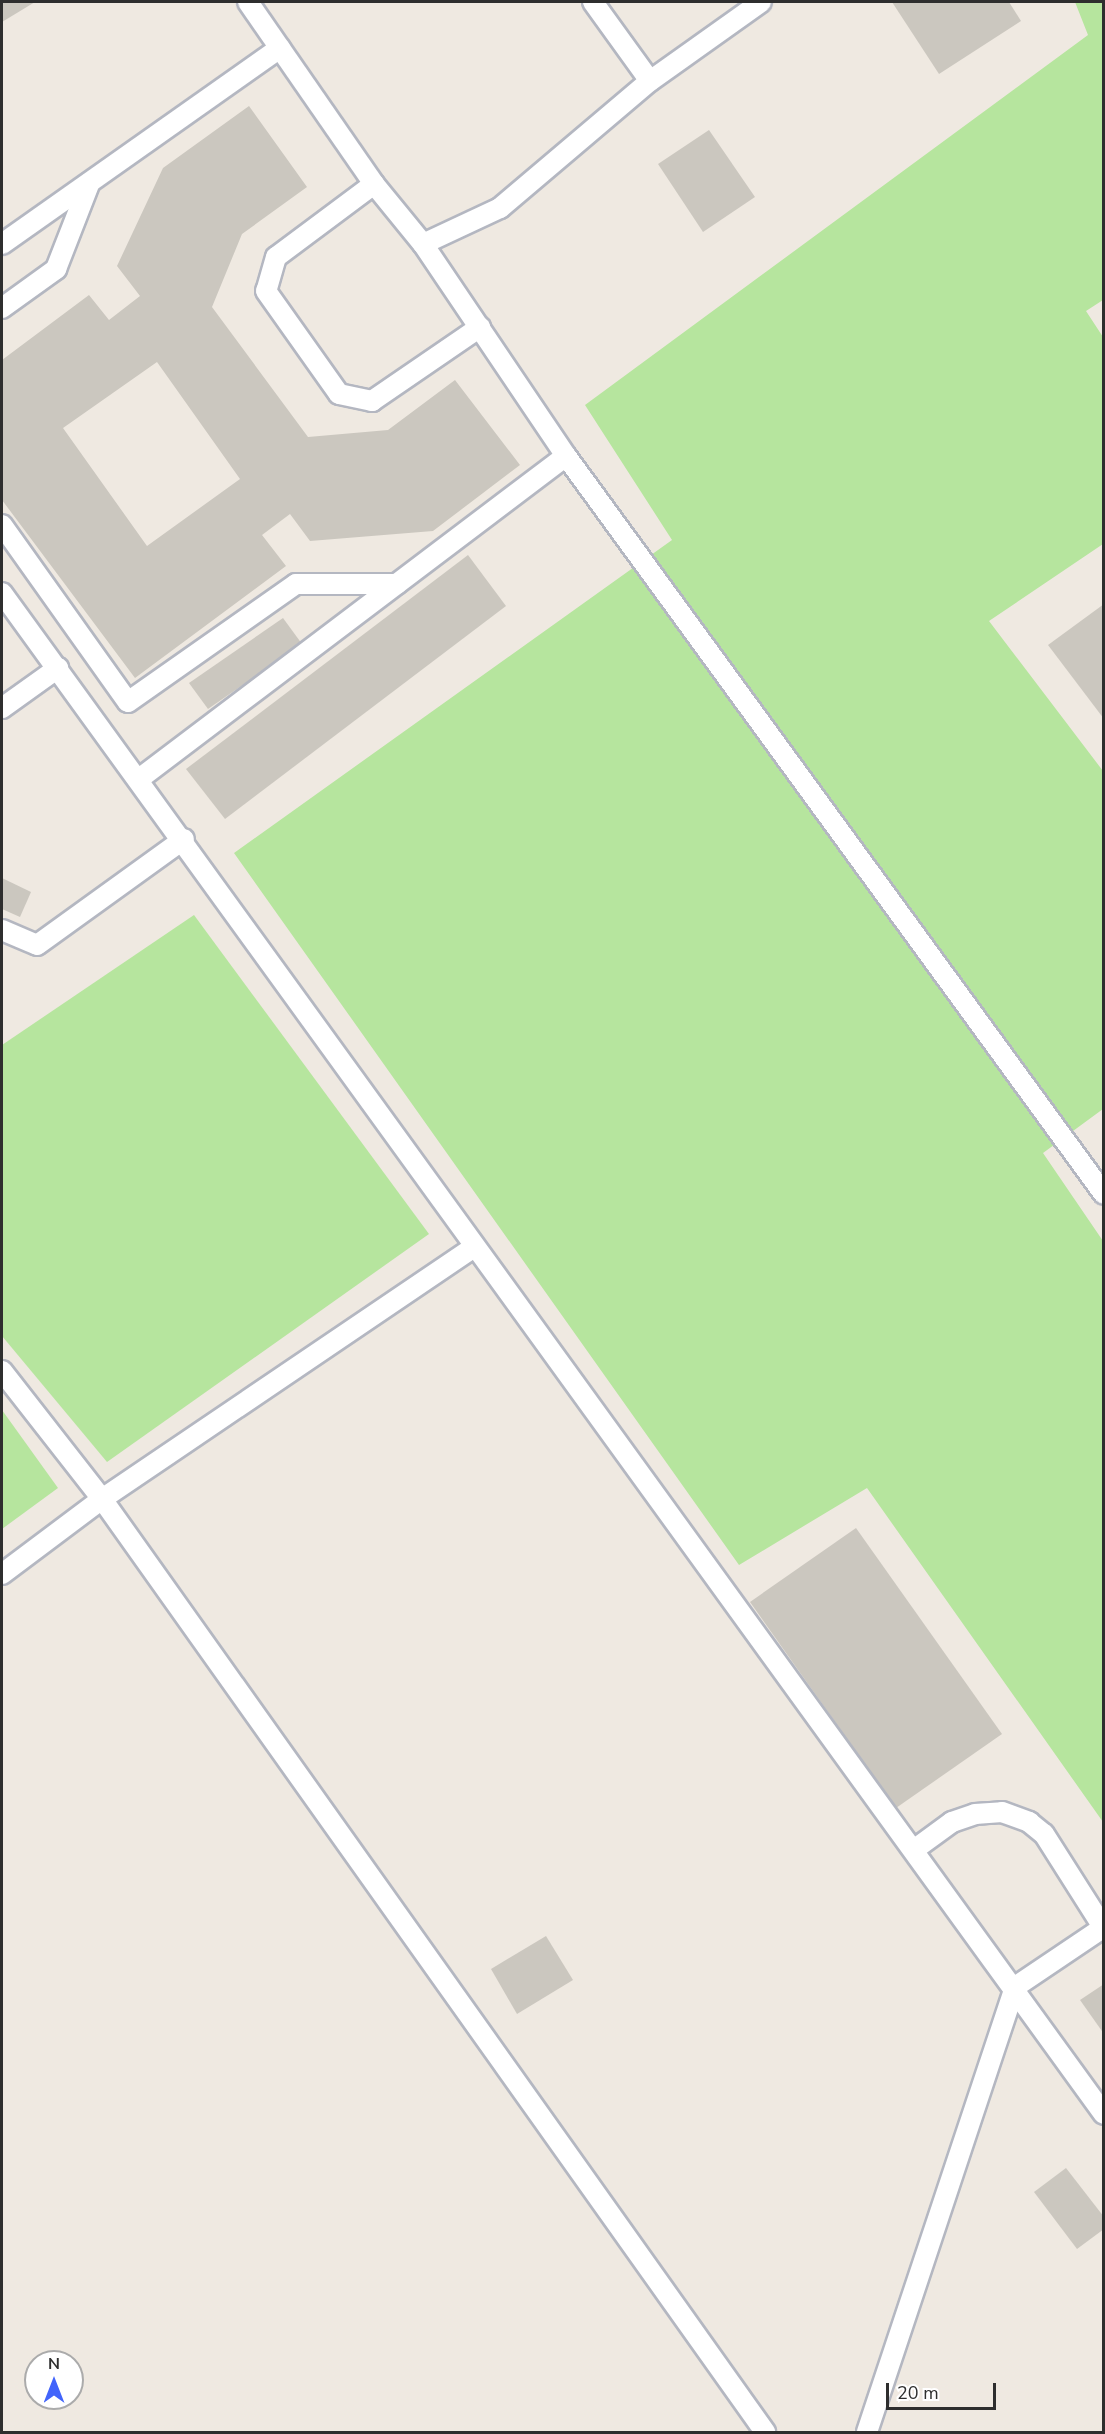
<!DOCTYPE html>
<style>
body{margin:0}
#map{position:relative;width:1105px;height:2434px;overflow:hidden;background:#efe9e1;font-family:"Nunito Sans",sans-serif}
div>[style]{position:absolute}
.green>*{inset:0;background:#b6e59e}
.building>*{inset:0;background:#cbc7bf}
.roads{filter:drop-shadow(2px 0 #b4b7c1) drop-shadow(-2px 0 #b4b7c1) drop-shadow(0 2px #b4b7c1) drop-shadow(0 -2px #b4b7c1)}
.service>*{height:20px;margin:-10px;padding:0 10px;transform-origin:10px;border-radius:10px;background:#fff}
span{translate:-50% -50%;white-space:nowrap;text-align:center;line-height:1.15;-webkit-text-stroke:5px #fff;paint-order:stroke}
.frame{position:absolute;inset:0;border:3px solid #2e2e2e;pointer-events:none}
.north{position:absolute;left:24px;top:2350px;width:60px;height:60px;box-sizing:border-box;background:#fff;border:2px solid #ababab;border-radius:50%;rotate:0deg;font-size:16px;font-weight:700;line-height:24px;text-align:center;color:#2e2e2e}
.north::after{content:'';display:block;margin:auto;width:21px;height:27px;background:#4264fb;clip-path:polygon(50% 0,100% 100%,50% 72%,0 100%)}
.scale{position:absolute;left:886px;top:2383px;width:110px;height:27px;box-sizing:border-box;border:3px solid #2e2e2e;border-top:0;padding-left:8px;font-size:18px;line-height:21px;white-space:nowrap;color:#2e2e2e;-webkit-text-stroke:4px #fff;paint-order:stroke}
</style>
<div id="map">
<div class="green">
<i style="clip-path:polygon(1075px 2px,1103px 2px,1103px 300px,1086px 311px,1103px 337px,1103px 544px,989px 621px,1103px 771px,1103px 1109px,1043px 1153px,1103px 1241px,1103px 1822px,867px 1488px,739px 1565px,234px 853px,672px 540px,585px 405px,1088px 35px)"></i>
<i style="clip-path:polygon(194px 915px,429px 1234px,107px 1462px,2px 1336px,2px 1045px)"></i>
<i style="clip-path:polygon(2px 1410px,58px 1488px,2px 1529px)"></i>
</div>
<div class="building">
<i style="clip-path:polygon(2px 2px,35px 2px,2px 22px)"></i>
<i style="clip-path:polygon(892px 2px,1009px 2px,1021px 21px,939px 74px)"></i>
<i style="clip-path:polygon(evenodd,249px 106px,307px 187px,242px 234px,212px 307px,308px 437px,388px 430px,455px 380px,520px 465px,433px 531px,310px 541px,290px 514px,262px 535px,286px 566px,135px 678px,2px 500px,2px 360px,89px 295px,109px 320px,140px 296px,117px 266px,163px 168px,249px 106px,157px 362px,240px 479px,147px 546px,63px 428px,157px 362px)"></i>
<i style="clip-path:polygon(709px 130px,755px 197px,703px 232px,658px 164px)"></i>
<i style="clip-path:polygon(468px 555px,506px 606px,225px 819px,186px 769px)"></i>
<i style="clip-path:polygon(1104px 604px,1104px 719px,1048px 645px)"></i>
<i style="clip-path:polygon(283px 618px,302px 644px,208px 709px,189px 683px)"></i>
<i style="clip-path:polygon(2px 878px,31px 892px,20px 917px,2px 909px)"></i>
<i style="clip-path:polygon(856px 1528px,1002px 1734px,896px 1808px,750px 1602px)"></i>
<i style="clip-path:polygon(546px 1936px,573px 1980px,517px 2014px,491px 1969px)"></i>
<i style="clip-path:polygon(1104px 1984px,1104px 2034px,1080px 2000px)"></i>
<i style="clip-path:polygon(1066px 2168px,1104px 2217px,1104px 2229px,1077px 2249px,1034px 2192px)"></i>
</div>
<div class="roads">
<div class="service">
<i style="left:248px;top:2px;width:221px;rotate:55.3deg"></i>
<i style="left:374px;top:184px;width:77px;rotate:50.8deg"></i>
<i style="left:423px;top:244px;width:256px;rotate:56deg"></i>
<i style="left:566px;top:456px;width:913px;rotate:53.91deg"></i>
<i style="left:593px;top:2px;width:97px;rotate:54.2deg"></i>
<i style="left:374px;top:184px;width:122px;rotate:143.3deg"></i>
<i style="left:276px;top:257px;width:35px;rotate:106deg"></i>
<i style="left:266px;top:291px;width:126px;rotate:54.7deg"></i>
<i style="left:339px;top:394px;width:34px;rotate:12deg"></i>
<i style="left:372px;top:401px;width:131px;rotate:-34.4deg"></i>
<i style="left:2px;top:244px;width:340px;rotate:-35.2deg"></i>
<i style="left:423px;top:244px;width:85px;rotate:-25.1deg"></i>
<i style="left:500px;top:208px;width:197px;rotate:-40.3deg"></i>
<i style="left:650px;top:81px;width:136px;rotate:-35.4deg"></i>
<i style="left:2px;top:308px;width:67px;rotate:-35.8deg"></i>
<i style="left:56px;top:269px;width:93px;rotate:-68.7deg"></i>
<i style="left:2px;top:525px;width:217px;rotate:54.6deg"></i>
<i style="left:128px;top:702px;width:205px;rotate:-35.1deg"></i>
<i style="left:296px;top:584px;width:101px"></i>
<i style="left:2px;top:593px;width:1878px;rotate:54.08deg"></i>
<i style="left:2px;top:708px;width:69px;rotate:-35.5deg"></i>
<i style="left:139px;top:779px;width:535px;rotate:-37.11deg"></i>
<i style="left:2px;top:930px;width:38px;rotate:23deg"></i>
<i style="left:37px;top:945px;width:181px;rotate:-35.8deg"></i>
<i style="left:2px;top:1371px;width:162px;rotate:52deg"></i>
<i style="left:102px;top:1499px;width:1145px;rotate:54.6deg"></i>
<i style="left:2px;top:1574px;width:125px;rotate:-36.9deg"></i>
<i style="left:102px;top:1499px;width:449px;rotate:-34.1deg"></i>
<i style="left:915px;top:1849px;width:46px;rotate:-36.1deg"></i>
<i style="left:952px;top:1822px;width:24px;rotate:-19deg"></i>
<i style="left:975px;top:1814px;width:27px;rotate:-4deg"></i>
<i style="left:1002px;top:1812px;width:29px;rotate:20deg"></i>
<i style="left:1029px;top:1822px;width:19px;rotate:39deg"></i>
<i style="left:1044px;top:1834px;width:110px;rotate:57.6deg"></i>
<i style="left:867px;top:2432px;width:469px;rotate:-71.6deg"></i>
<i style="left:1015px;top:1987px;width:107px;rotate:-34deg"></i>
</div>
</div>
<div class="frame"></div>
<div class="north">N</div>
<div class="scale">20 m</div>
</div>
